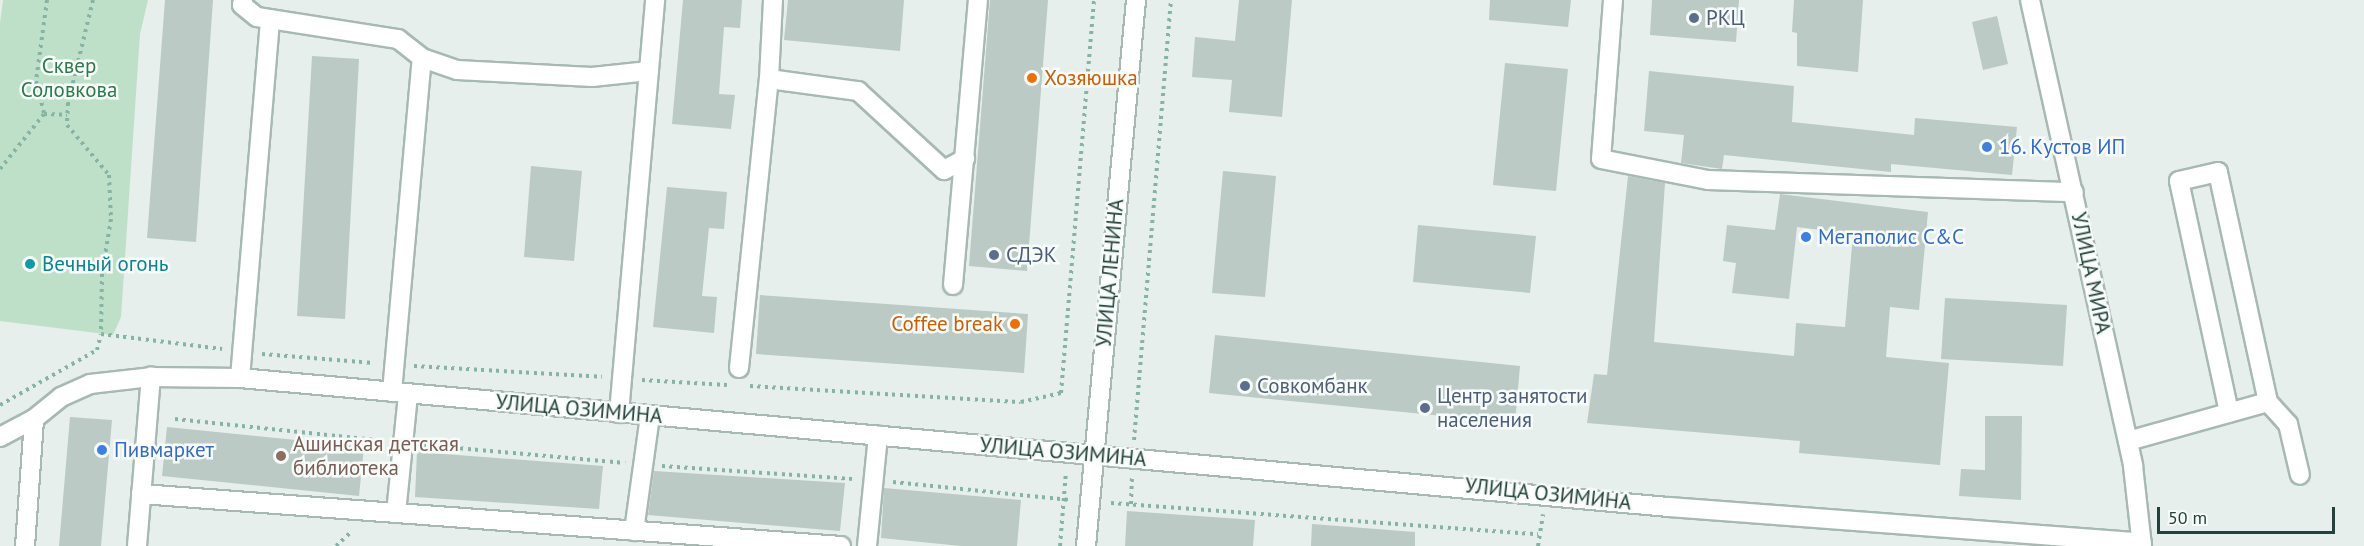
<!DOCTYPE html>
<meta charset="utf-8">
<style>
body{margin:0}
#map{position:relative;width:2364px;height:546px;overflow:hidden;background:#e6efeb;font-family:"PT Sans",sans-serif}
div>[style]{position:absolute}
.green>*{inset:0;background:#bfe0c8}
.building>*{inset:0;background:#bbcac4}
.path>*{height:4px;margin-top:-2px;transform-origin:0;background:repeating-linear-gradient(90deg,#86b3a5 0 3px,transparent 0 7.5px)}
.roads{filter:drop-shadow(2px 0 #a8b8b2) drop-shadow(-2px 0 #a8b8b2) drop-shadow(0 2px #a8b8b2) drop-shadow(0 -2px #a8b8b2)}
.minor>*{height:18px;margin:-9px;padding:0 9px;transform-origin:9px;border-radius:9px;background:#fff}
.dots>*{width:16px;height:16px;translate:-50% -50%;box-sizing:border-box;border:3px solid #f7fbf9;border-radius:50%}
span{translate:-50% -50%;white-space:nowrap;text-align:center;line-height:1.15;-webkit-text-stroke:5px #f7fbf9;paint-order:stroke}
.service-label{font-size:21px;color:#4e5e75}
.left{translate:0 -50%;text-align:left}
.park-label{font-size:21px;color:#2d7a4b}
.food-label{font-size:21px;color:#c56008}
.right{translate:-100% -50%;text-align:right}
.shop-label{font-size:21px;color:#366cbe}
.culture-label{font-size:21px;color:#0d838f}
.street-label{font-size:21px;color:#24423a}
.education-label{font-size:21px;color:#785e54}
.scale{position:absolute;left:2157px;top:507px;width:178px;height:27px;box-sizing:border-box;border:3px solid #24423a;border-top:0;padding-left:8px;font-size:18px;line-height:21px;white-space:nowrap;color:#24423a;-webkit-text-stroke:4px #f7fbf9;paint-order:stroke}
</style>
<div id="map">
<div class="green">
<i style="clip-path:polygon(3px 0,148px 0,140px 34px,121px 317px,113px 335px,0 321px,0 23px)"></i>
</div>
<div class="building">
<i style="clip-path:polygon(165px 0,213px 0,196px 242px,147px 238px)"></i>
<i style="clip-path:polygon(683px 0,742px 0,740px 28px,724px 27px,719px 94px,735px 95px,731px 129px,672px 124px)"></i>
<i style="clip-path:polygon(788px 0,904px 0,900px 51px,784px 40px)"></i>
<i style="clip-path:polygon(990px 0,1048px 0,1027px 271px,969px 266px)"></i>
<i style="clip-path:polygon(1239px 0,1292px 0,1282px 117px,1229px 112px,1232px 80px,1192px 77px,1195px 37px,1235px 41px)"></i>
<i style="clip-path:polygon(1490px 0,1571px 0,1568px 27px,1489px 20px)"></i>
<i style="clip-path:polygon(1652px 0,1739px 0,1736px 42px,1650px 35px)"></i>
<i style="clip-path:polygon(1794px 0,1863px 0,1858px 72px,1797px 66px,1797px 33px,1792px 32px)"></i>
<i style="clip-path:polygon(1997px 16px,2008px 64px,1983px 70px,1972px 22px)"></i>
<i style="clip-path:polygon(312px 56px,359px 59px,345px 319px,297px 316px)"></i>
<i style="clip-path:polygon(1505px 63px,1568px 69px,1556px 191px,1493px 185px)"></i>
<i style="clip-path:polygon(1649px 71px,1794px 86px,1792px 122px,1914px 135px,1915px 118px,2017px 127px,2012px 175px,1891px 164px,1891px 172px,1724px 155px,1722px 169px,1681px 163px,1684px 135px,1644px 131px)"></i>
<i style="clip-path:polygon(531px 166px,582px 171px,574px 261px,524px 257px)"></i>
<i style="clip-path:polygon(1223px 171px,1276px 176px,1265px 297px,1212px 293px)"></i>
<i style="clip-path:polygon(1628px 176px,1665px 183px,1654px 342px,1794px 356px,1796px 323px,1845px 327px,1853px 234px,1797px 227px,1789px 299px,1732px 293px,1736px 263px,1723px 261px,1727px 225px,1775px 230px,1780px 194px,1928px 212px,1919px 310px,1890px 307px,1886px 357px,1949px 363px,1940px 465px,1799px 453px,1800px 441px,1587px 423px,1594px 374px,1607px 375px)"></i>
<i style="clip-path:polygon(667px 187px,727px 192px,724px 229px,709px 228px,702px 296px,717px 297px,714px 333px,653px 327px)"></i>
<i style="clip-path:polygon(1418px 225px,1536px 236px,1530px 293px,1413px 282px)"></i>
<i style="clip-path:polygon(760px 295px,1028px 314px,1024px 373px,756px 354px)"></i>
<i style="clip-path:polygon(1945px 298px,2067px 305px,2063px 366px,1941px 359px)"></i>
<i style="clip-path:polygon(1215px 335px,1520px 366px,1515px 423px,1209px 393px)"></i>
<i style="clip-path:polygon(1985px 416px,2022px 416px,2021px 500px,1959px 496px,1961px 469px,1985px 470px)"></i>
<i style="clip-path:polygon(70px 417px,112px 420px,101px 546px,59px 546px)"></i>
<i style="clip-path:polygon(167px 427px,364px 447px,359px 496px,162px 476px)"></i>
<i style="clip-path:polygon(417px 452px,603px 466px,599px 509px,415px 497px)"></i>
<i style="clip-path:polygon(654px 471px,845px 483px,840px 531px,648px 515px)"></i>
<i style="clip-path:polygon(884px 488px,1021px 500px,1017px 546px,961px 546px,881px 538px)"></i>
<i style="clip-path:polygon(1127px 511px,1255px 520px,1253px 546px,1125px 546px)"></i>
<i style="clip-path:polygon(1312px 524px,1415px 532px,1415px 546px,1311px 546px)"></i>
</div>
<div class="path">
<i style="left:47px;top:0;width:82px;rotate:97.7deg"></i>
<i style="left:36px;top:81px;width:34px;rotate:76deg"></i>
<i style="left:44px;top:114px;width:23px;rotate:2deg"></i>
<i style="left:93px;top:0;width:106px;rotate:103.6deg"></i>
<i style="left:68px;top:103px;width:22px;rotate:93deg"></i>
<i style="left:67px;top:125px;width:65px;rotate:50deg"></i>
<i style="left:109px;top:175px;width:44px;rotate:87.4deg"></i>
<i style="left:111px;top:219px;width:56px;rotate:99.3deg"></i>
<i style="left:102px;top:274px;width:60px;rotate:91deg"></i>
<i style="left:101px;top:334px;width:122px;rotate:7.1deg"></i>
<i style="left:0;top:169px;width:70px;rotate:-51.3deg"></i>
<i style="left:262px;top:354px;width:112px;rotate:4.6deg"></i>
<i style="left:414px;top:366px;width:188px;rotate:3.3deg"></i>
<i style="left:642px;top:380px;width:85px;rotate:3.4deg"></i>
<i style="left:750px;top:386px;width:271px;rotate:3.4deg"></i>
<i style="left:1021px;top:402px;width:41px;rotate:-12.7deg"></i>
<i style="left:1061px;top:393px;width:394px;rotate:-85.2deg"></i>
<i style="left:0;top:405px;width:112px;rotate:-29.6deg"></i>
<i style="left:97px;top:350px;width:16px;rotate:-76deg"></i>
<i style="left:175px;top:419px;width:209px;rotate:6deg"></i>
<i style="left:1134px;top:440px;width:442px;rotate:-85.2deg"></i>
<i style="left:423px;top:445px;width:203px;rotate:5.1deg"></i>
<i style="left:662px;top:466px;width:193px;rotate:3.9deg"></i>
<i style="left:893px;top:482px;width:178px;rotate:5.8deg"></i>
<i style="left:1111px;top:503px;width:428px;rotate:4.2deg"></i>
<i style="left:1131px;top:504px;width:26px;rotate:-88deg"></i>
<i style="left:336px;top:546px;width:22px;rotate:-43deg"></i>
<i style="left:1060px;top:546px;width:75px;rotate:-85.4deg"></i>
<i style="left:1538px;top:546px;width:32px;rotate:-81deg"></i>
</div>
<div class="roads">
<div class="minor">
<i style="left:243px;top:0;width:5px;rotate:101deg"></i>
<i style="left:242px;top:5px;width:19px;rotate:39deg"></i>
<i style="left:257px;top:17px;width:143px;rotate:8.9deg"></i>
<i style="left:398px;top:39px;width:31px;rotate:38deg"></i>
<i style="left:422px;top:58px;width:37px;rotate:19deg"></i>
<i style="left:457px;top:70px;width:135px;rotate:3deg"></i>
<i style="left:592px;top:77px;width:57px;rotate:-6deg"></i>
<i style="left:1613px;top:0;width:159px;rotate:94.3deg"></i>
<i style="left:1601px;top:159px;width:109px;rotate:11.1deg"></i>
<i style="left:1708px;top:180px;width:366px;rotate:1.9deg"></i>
<i style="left:2030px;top:0;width:477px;rotate:77.5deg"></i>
<i style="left:2133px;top:466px;width:81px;rotate:83.6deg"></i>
<i style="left:769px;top:79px;width:79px;rotate:-87.1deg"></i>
<i style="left:953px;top:285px;width:286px;rotate:-85deg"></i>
<i style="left:739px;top:368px;width:291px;rotate:-84.1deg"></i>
<i style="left:769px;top:79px;width:90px;rotate:7.7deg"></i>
<i style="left:858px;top:91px;width:117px;rotate:42.6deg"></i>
<i style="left:944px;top:170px;width:24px;rotate:-28deg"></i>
<i style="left:240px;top:378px;width:360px;rotate:-85.2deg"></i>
<i style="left:392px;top:392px;width:335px;rotate:-84.9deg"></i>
<i style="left:2268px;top:402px;width:30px;rotate:48deg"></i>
<i style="left:2288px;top:424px;width:52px;rotate:76.8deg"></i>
<i style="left:619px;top:413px;width:415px;rotate:-85deg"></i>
<i style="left:0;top:437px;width:38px;rotate:-28deg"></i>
<i style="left:34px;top:419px;width:35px;rotate:-39deg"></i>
<i style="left:61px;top:397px;width:32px;rotate:-24deg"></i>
<i style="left:90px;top:384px;width:61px;rotate:-6.5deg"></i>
<i style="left:151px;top:377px;width:89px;rotate:0.6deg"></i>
<i style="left:240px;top:378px;width:1434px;rotate:5.16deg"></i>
<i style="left:1668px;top:507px;width:475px;rotate:4.3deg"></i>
<i style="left:2128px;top:441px;width:145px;rotate:-15.6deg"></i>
<i style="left:2268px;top:402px;width:235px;rotate:-102.3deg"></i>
<i style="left:2218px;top:172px;width:40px;rotate:167deg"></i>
<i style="left:2179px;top:181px;width:237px;rotate:77.8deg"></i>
<i style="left:141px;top:494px;width:702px;rotate:4.25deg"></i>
<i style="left:396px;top:513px;width:120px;rotate:-84.2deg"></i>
<i style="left:634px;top:531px;width:116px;rotate:-82.1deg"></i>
<i style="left:25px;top:546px;width:127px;rotate:-85.9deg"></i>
<i style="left:137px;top:546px;width:170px;rotate:-85.3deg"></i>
<i style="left:867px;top:546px;width:111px;rotate:-84.3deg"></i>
<i style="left:1086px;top:546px;width:548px;rotate:-84.77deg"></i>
</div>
</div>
<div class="dots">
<i style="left:1694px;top:18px;background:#5c6f8a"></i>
<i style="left:1032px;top:78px;background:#e8710a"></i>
<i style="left:1987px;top:147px;background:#3f7fe0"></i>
<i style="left:1806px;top:237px;background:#3f7fe0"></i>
<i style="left:994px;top:255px;background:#5c6f8a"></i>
<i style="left:30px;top:264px;background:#0f9aa8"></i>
<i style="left:1015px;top:324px;background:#e8710a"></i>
<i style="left:1245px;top:386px;background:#5c6f8a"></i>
<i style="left:1425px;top:408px;background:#5c6f8a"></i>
<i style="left:102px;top:450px;background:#3f7fe0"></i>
<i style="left:281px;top:456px;background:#8d6e63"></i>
</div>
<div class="service-label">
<span class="left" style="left:1706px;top:18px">РКЦ</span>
<span class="left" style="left:1006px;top:255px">СДЭК</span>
<span class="left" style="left:1257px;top:386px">Совкомбанк</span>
<span class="left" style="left:1437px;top:408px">Центр занятости<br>населения</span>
</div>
<div class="park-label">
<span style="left:69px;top:78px">Сквер<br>Соловкова</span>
</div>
<div class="food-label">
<span class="left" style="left:1044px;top:78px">Хозяюшка</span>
<span class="right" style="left:1003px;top:324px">Coffee break</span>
</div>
<div class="shop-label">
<span class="left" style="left:1999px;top:147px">16. Кустов ИП</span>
<span class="left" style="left:1818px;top:237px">Мегаполис C&amp;C</span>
<span class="left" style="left:114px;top:450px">Пивмаркет</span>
</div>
<div class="culture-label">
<span class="left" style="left:42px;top:264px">Вечный огонь</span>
</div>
<div class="street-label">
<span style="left:1110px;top:273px;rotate:-85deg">УЛИЦА ЛЕНИНА</span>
<span style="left:2091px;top:273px;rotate:78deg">УЛИЦА МИРА</span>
<span style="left:579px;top:409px;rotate:5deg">УЛИЦА ОЗИМИНА</span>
<span style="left:1063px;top:452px;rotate:5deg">УЛИЦА ОЗИМИНА</span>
<span style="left:1548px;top:494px;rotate:6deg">УЛИЦА ОЗИМИНА</span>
</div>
<div class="education-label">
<span class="left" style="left:293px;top:456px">Ашинская детская<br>библиотека</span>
</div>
<div class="scale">50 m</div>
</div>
